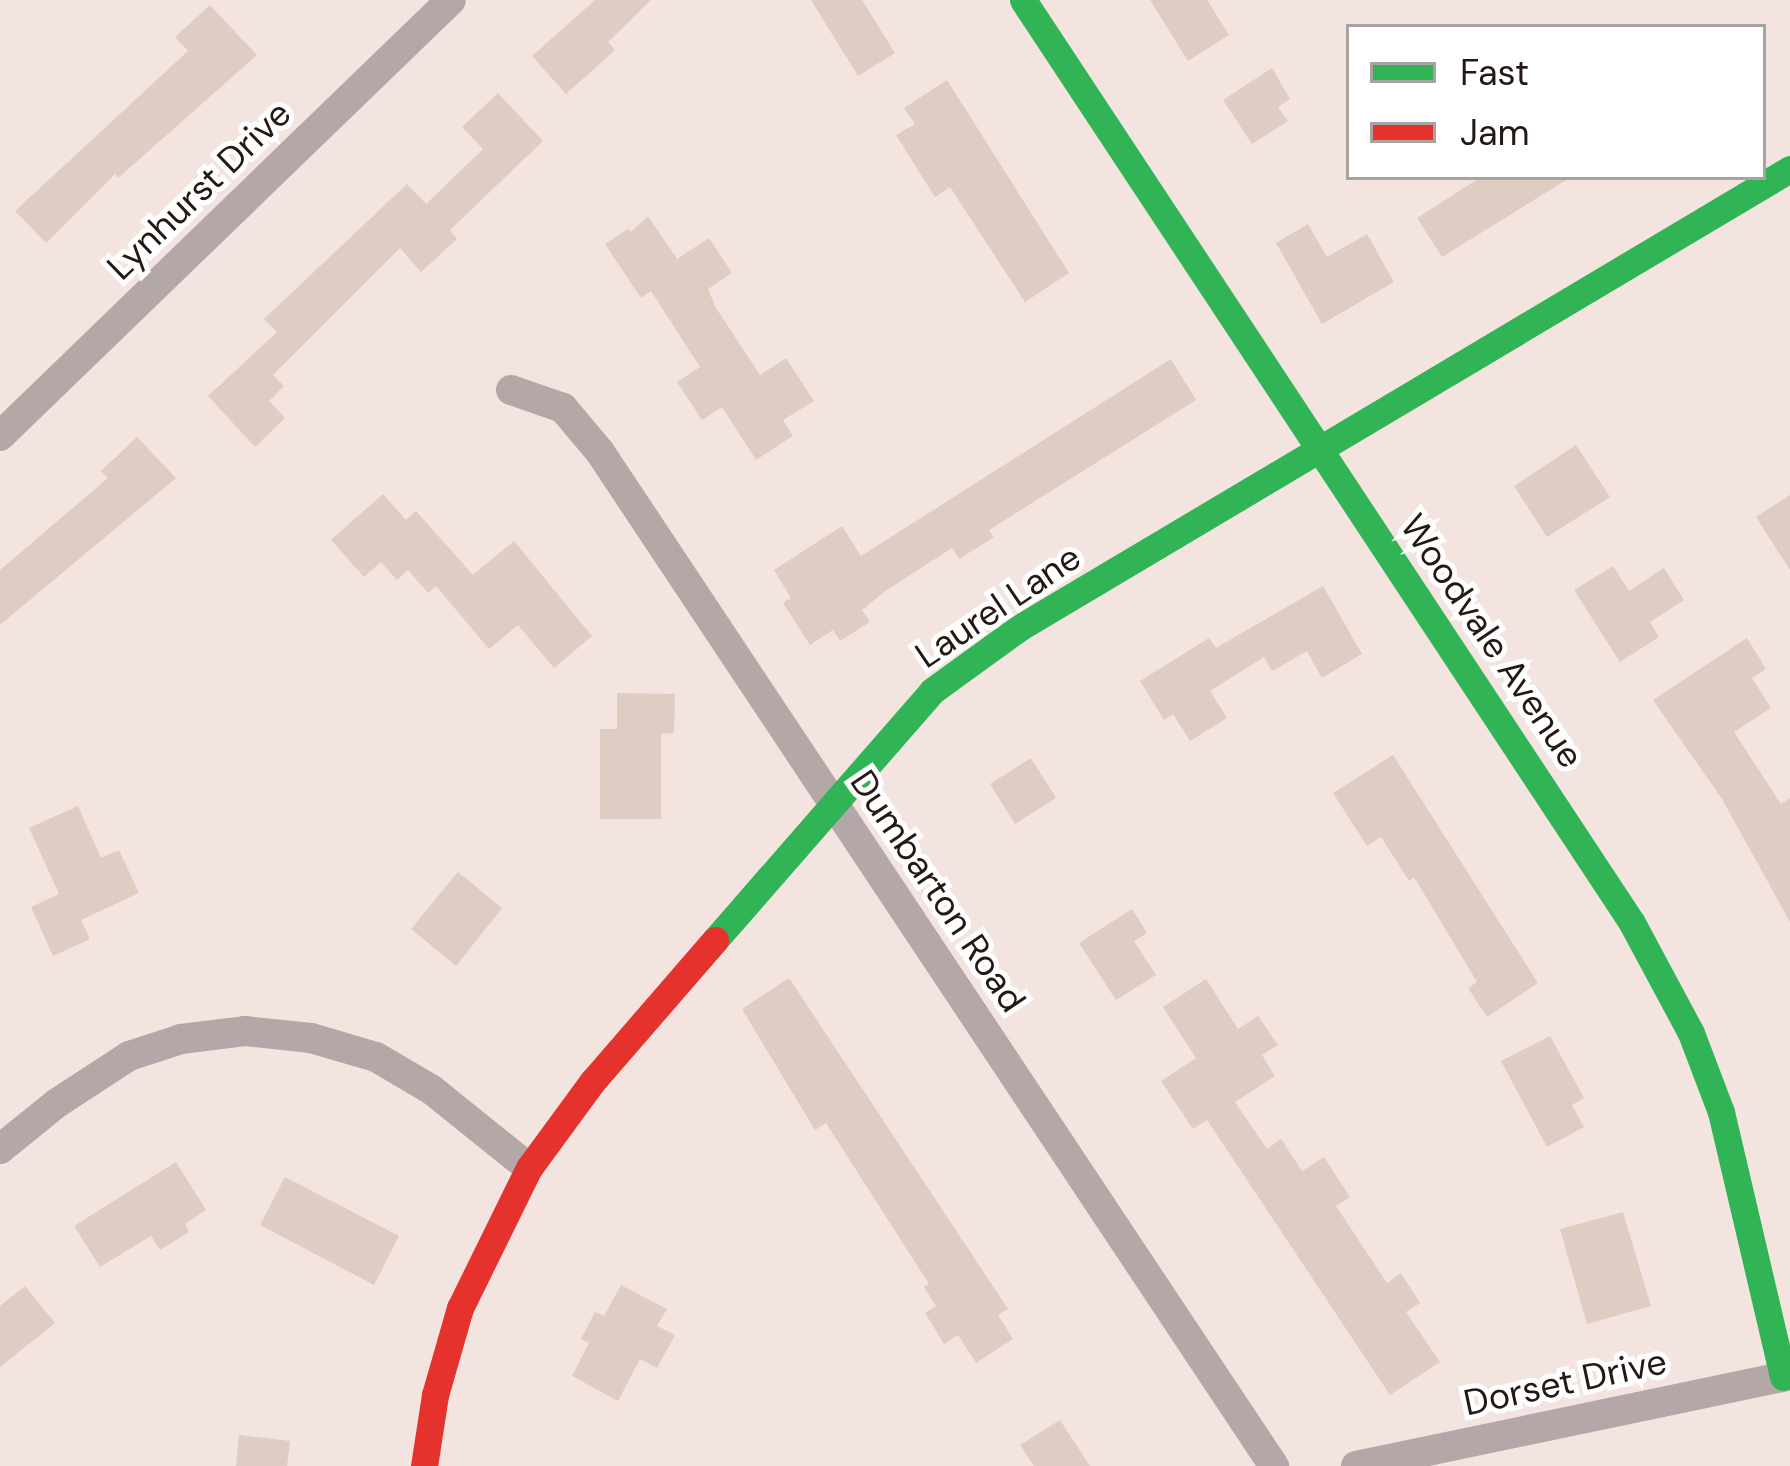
<!DOCTYPE html>
<style>
body{margin:0}
#map{position:relative;width:1790px;height:1466px;overflow:hidden;background:#f4e4df;font-family:"DM Sans",sans-serif}
div>[style]{position:absolute}
.building>*{inset:0;background:#decdc2}
.street>*{height:30px;margin:-15px;padding:0 15px;transform-origin:15px;border-radius:15px;background:#b3a7a7}
.fast>*{height:27px;margin:-13.5px;padding:0 13.5px;transform-origin:13.5px;border-radius:13.5px;background:#30b455}
.jam>*{height:27px;margin:-13.5px;padding:0 13.5px;transform-origin:13.5px;border-radius:13.5px;background:#e5322d}
span{translate:-50% -50%;white-space:nowrap;text-align:center;line-height:1.15;-webkit-text-stroke:10px #fff;paint-order:stroke}
.street-label{font-size:36px;color:#241814}
.legend{position:absolute;left:1346px;top:24px;width:420px;height:156px;box-sizing:border-box;background:#fff;border:3px solid #a7a3a1;margin:0;padding:15px 21px;list-style:none;font-size:36px;color:#241814}
.legend li{display:flex;align-items:center;gap:24px;height:60px}
.legend b{width:60px;border:3px solid #a7a3a1}
</style>
<div id="map">
<div class="building">
<i style="clip-path:polygon(595px 0,651px 0,608px 42px,615px 50px,566px 94px,532px 56px)"></i>
<i style="clip-path:polygon(811px 0,862px 0,895px 53px,858px 76px)"></i>
<i style="clip-path:polygon(1150px 0,1207px 0,1229px 35px,1188px 61px)"></i>
<i style="clip-path:polygon(210px 5px,257px 55px,118px 178px,115px 174px,46px 243px,15px 211px,188px 51px,175px 37px)"></i>
<i style="clip-path:polygon(1272px 68px,1290px 99px,1278px 107px,1288px 121px,1252px 144px,1223px 100px)"></i>
<i style="clip-path:polygon(947px 80px,1069px 273px,1025px 302px,950px 187px,935px 197px,896px 135px,915px 124px,904px 108px)"></i>
<i style="clip-path:polygon(498px 93px,543px 141px,450px 230px,457px 239px,421px 272px,400px 248px,273px 375px,284px 386px,269px 401px,285px 418px,255px 447px,208px 396px,277px 332px,264px 319px,407px 184px,426px 204px,483px 149px,462px 127px)"></i>
<i style="clip-path:polygon(1481px 177px,1571px 177px,1442px 257px,1417px 218px)"></i>
<i style="clip-path:polygon(648px 216px,677px 259px,709px 238px,732px 273px,708px 289px,716px 308px,760px 375px,786px 358px,814px 401px,783px 420px,793px 436px,756px 460px,722px 407px,702px 420px,677px 382px,700px 367px,651px 291px,641px 298px,605px 244px,628px 229px,631px 232px)"></i>
<i style="clip-path:polygon(1308px 224px,1327px 257px,1367px 234px,1394px 282px,1322px 324px,1276px 243px)"></i>
<i style="clip-path:polygon(1171px 359px,1196px 400px,989px 530px,994px 537px,959px 559px,952px 548px,884px 592px,862px 610px,870px 622px,840px 641px,833px 630px,810px 645px,783px 603px,791px 598px,774px 570px,842px 526px,861px 556px)"></i>
<i style="clip-path:polygon(137px 437px,176px 478px,0 625px,0 570px,108px 478px,101px 471px)"></i>
<i style="clip-path:polygon(1576px 445px,1610px 497px,1547px 537px,1514px 486px)"></i>
<i style="clip-path:polygon(383px 494px,406px 520px,416px 511px,473px 575px,514px 541px,592px 636px,554px 668px,518px 625px,489px 649px,436px 586px,428px 593px,408px 570px,397px 580px,381px 562px,364px 577px,331px 540px)"></i>
<i style="clip-path:polygon(1790px 495px,1790px 570px,1756px 517px)"></i>
<i style="clip-path:polygon(1613px 566px,1629px 591px,1664px 568px,1684px 600px,1650px 622px,1659px 637px,1620px 662px,1574px 590px)"></i>
<i style="clip-path:polygon(1323px 586px,1362px 654px,1322px 678px,1307px 651px,1272px 671px,1264px 657px,1210px 691px,1227px 718px,1190px 741px,1173px 714px,1164px 720px,1140px 681px,1209px 638px,1216px 648px)"></i>
<i style="clip-path:polygon(1747px 638px,1766px 669px,1752px 678px,1771px 708px,1734px 732px,1781px 804px,1790px 798px,1790px 922px,1722px 799px,1653px 700px)"></i>
<i style="clip-path:polygon(617px 693px,675px 694px,674px 733px,661px 734px,661px 819px,600px 819px,600px 729px,617px 729px)"></i>
<i style="clip-path:polygon(1393px 755px,1538px 983px,1487px 1017px,1468px 988px,1477px 982px,1414px 877px,1409px 881px,1381px 837px,1367px 846px,1333px 793px)"></i>
<i style="clip-path:polygon(1031px 758px,1056px 798px,1015px 824px,990px 784px)"></i>
<i style="clip-path:polygon(78px 806px,101px 858px,119px 850px,139px 893px,81px 920px,90px 939px,53px 956px,31px 907px,59px 894px,29px 828px)"></i>
<i style="clip-path:polygon(458px 872px,502px 908px,456px 966px,411px 929px)"></i>
<i style="clip-path:polygon(1132px 909px,1147px 933px,1134px 941px,1156px 975px,1116px 1000px,1079px 943px)"></i>
<i style="clip-path:polygon(789px 978px,1008px 1309px,998px 1315px,1013px 1339px,976px 1363px,958px 1335px,944px 1344px,925px 1313px,936px 1306px,924px 1287px,929px 1284px,826px 1123px,815px 1130px,742px 1009px)"></i>
<i style="clip-path:polygon(1206px 979px,1238px 1029px,1258px 1016px,1278px 1045px,1262px 1055px,1275px 1076px,1235px 1102px,1267px 1149px,1281px 1139px,1302px 1171px,1324px 1157px,1350px 1197px,1336px 1206px,1387px 1283px,1401px 1273px,1420px 1303px,1406px 1312px,1440px 1362px,1390px 1395px,1207px 1120px,1193px 1129px,1161px 1081px,1196px 1058px,1163px 1007px)"></i>
<i style="clip-path:polygon(1550px 1036px,1584px 1098px,1572px 1105px,1584px 1127px,1547px 1147px,1501px 1061px)"></i>
<i style="clip-path:polygon(176px 1162px,206px 1210px,185px 1224px,189px 1232px,160px 1250px,151px 1236px,100px 1267px,74px 1226px)"></i>
<i style="clip-path:polygon(285px 1177px,399px 1236px,374px 1285px,260px 1225px)"></i>
<i style="clip-path:polygon(1623px 1212px,1651px 1306px,1587px 1324px,1560px 1229px)"></i>
<i style="clip-path:polygon(621px 1285px,667px 1309px,657px 1326px,675px 1335px,657px 1368px,640px 1359px,618px 1401px,572px 1376px,589px 1343px,581px 1339px,595px 1312px,604px 1316px)"></i>
<i style="clip-path:polygon(25px 1286px,55px 1323px,0 1367px,0 1306px)"></i>
<i style="clip-path:polygon(1060px 1420px,1090px 1466px,1034px 1466px,1020px 1445px)"></i>
<i style="clip-path:polygon(239px 1435px,290px 1441px,287px 1466px,236px 1466px)"></i>
</div>
<div class="street">
<i style="left:511px;top:390px;width:55px;rotate:19.1deg"></i>
<i style="left:563px;top:408px;width:57px;rotate:49.9deg"></i>
<i style="left:600px;top:452px;width:1218px;rotate:56.39deg"></i>
<i style="left:0;top:436px;width:627px;rotate:-44.03deg"></i>
<i style="left:0;top:1149px;width:73px;rotate:-38.9deg"></i>
<i style="left:57px;top:1103px;width:86px;rotate:-33.1deg"></i>
<i style="left:129px;top:1056px;width:55px;rotate:-18.1deg"></i>
<i style="left:181px;top:1039px;width:64px;rotate:-7.1deg"></i>
<i style="left:245px;top:1031px;width:66px;rotate:6.1deg"></i>
<i style="left:311px;top:1038px;width:68px;rotate:16.3deg"></i>
<i style="left:376px;top:1057px;width:65px;rotate:30.5deg"></i>
<i style="left:432px;top:1090px;width:124px;rotate:38.8deg"></i>
<i style="left:1356px;top:1466px;width:443px;rotate:-11.8deg"></i>
</div>
<div class="fast">
<i style="left:1023px;top:0;width:1106px;rotate:56.58deg"></i>
<i style="left:1632px;top:923px;width:125px;rotate:61.8deg"></i>
<i style="left:1691px;top:1033px;width:85px;rotate:69.2deg"></i>
<i style="left:1721px;top:1112px;width:272px;rotate:76.8deg"></i>
<i style="left:715px;top:940px;width:330px;rotate:-48.9deg"></i>
<i style="left:932px;top:691px;width:107px;rotate:-35.9deg"></i>
<i style="left:1019px;top:628px;width:897px;rotate:-30.77deg"></i>
</div>
<div class="jam">
<i style="left:424px;top:1466px;width:72px;rotate:-81.2deg"></i>
<i style="left:435px;top:1395px;width:91px;rotate:-74deg"></i>
<i style="left:460px;top:1308px;width:156px;rotate:-63.8deg"></i>
<i style="left:529px;top:1168px;width:107px;rotate:-53.8deg"></i>
<i style="left:592px;top:1082px;width:188px;rotate:-49.1deg"></i>
</div>
<div class="street-label">
<span style="left:199px;top:190px;rotate:-44deg">Lynhurst Drive</span>
<span style="left:998px;top:606px;rotate:-34deg">Laurel Lane</span>
<span style="left:1492px;top:641px;rotate:56deg">Woodvale Avenue</span>
<span style="left:938px;top:891px;rotate:56deg">Dumbarton Road</span>
<span style="left:1565px;top:1382px;rotate:-12deg">Dorset Drive</span>
</div>
<ul class="legend">
<li><b style="height:15px;background:#30b455"></b>Fast</li>
<li><b style="height:15px;background:#e5322d"></b>Jam</li>
</ul>
</div>
